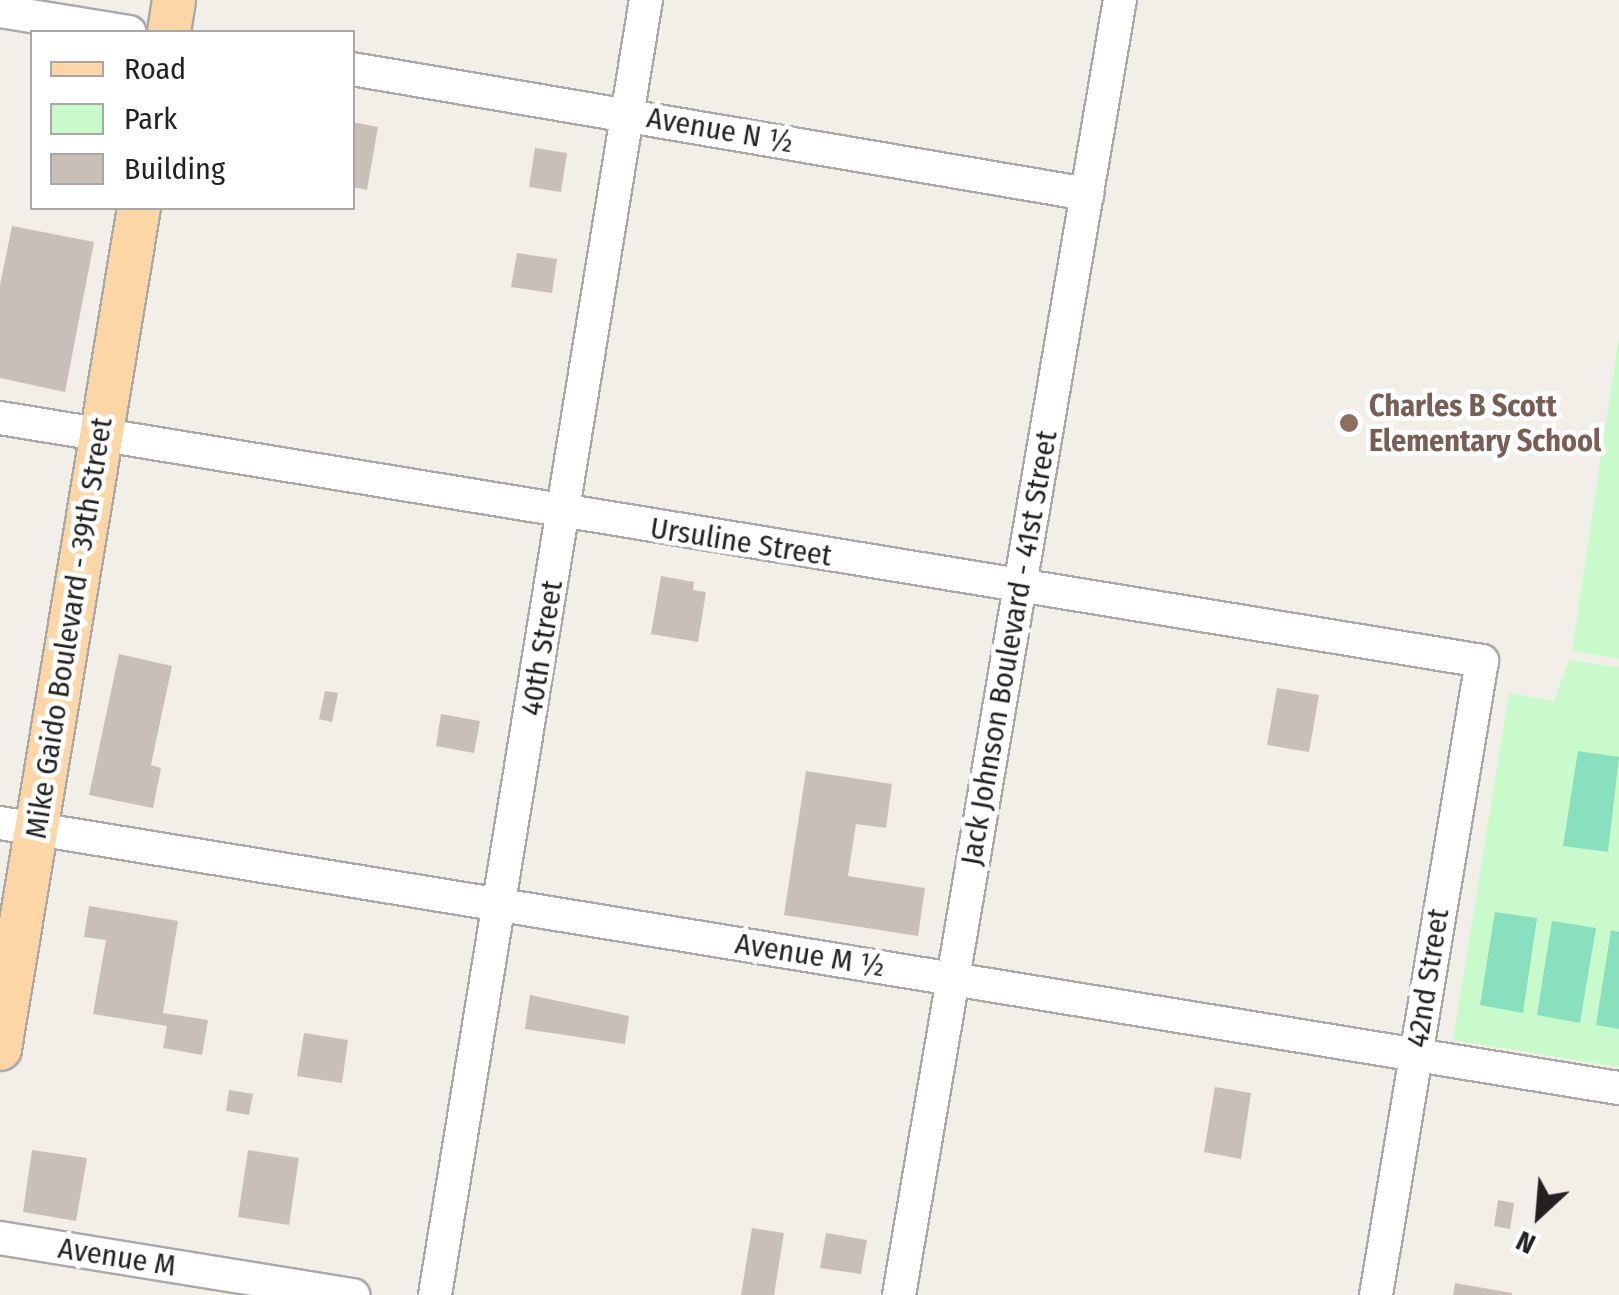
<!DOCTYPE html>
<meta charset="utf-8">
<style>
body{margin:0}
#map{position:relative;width:1619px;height:1295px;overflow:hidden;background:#f2efe9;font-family:"Fira Sans Condensed",sans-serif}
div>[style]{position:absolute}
.park>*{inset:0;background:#c8facc}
.pitch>*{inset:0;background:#88e0be}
.building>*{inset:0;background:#c7bfb8}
.roads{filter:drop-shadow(2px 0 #a9a9a9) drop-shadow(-2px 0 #a9a9a9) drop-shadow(0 2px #a9a9a9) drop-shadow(0 -2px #a9a9a9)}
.minor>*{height:32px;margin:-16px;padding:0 16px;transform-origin:16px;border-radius:16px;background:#fff}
.major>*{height:42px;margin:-21px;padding:0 21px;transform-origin:21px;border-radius:21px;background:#fcd6a4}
.dots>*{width:28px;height:28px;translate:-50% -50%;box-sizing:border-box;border:5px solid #fff;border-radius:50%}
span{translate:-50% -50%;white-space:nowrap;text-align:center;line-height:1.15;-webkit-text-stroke:9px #fff;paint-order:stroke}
.street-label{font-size:30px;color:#222}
.education-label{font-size:30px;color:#785e54;font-weight:700}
.left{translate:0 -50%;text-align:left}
.legend{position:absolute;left:30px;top:30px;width:325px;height:180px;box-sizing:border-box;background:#fff;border:2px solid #a7a7a7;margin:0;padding:12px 18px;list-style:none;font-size:30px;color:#222}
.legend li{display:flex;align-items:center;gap:20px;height:50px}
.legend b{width:50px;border:2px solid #a7a7a7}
.north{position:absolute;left:1489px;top:1165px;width:100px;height:100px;-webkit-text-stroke:8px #fff;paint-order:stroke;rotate:206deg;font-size:28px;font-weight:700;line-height:40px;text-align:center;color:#222}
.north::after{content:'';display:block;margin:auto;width:35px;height:45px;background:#222;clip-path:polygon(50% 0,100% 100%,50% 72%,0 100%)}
</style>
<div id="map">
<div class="park">
<i style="clip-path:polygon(1619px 336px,1619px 659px,1572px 651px)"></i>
<i style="clip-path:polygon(1569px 660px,1619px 667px,1619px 1067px,1453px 1040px,1509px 693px,1554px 701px)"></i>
</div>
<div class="pitch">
<i style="clip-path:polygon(1578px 751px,1619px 757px,1608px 852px,1563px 846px)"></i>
<i style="clip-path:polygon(1495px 912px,1537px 918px,1523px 1013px,1480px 1005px)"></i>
<i style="clip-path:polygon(1552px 921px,1596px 928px,1580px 1023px,1537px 1015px)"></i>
<i style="clip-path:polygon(1611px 930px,1619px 932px,1619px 1029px,1596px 1025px)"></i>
</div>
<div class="building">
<i style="clip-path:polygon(352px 122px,378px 127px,367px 190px,352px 187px)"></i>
<i style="clip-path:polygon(535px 148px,567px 153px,561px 192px,529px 187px)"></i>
<i style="clip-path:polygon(12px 226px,94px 242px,65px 392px,0 378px,0 285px)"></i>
<i style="clip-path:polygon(517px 253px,557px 259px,552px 293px,511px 287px)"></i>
<i style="clip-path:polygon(661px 576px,694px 582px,693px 590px,706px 592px,698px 642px,651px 634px)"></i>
<i style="clip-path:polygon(119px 654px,172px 666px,151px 765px,161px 768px,153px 808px,89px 795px)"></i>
<i style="clip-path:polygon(1277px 688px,1319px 695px,1309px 752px,1267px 745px)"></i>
<i style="clip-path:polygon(325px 691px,338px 693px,332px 722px,319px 719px)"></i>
<i style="clip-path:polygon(441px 714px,480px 721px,474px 753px,436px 746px)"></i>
<i style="clip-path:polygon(806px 771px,892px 784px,886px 828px,856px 824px,848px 876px,925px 888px,918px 936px,784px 915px)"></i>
<i style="clip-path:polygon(89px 906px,178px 921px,163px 1013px,208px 1020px,202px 1055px,163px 1048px,167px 1026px,93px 1014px,106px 940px,84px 937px)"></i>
<i style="clip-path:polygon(530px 995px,629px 1016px,625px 1044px,525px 1029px)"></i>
<i style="clip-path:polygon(304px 1033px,348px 1040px,342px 1083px,297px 1076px)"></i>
<i style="clip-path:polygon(1215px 1087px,1251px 1093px,1241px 1159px,1204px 1152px)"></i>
<i style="clip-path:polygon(229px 1090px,253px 1094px,249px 1115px,226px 1111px)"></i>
<i style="clip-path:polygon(32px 1150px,87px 1158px,76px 1221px,23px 1212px)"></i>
<i style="clip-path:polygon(248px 1150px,299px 1158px,289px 1225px,238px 1217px)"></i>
<i style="clip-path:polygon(1498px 1200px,1514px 1203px,1510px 1229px,1494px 1226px)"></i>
<i style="clip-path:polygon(752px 1228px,784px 1233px,774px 1295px,741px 1295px)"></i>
<i style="clip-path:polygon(826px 1233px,867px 1240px,861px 1274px,820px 1268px)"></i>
<i style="clip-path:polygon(1455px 1283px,1512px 1293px,1512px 1295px,1453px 1295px)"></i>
</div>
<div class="roads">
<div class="minor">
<i style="left:0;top:11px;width:131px;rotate:9.2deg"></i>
<i style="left:352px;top:69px;width:746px;rotate:9.65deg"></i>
<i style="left:0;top:418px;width:1502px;rotate:9.31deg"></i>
<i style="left:1482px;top:661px;width:643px;rotate:99.49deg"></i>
<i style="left:0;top:823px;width:1641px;rotate:9.3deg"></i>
<i style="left:0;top:1238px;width:358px;rotate:9.2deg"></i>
<i style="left:435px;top:1295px;width:1312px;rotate:-80.75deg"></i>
<i style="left:899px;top:1295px;width:1314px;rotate:-80.32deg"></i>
</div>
<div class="major">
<i style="left:169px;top:32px;width:32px;rotate:-81deg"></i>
<i style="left:0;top:1049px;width:852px;rotate:-80.62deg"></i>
</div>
</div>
<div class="dots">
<i style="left:1349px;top:423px;background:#8d6e63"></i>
</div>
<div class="street-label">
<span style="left:720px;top:130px;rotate:10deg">Avenue N ½</span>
<span style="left:741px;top:542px;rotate:9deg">Ursuline Street</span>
<span style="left:69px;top:628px;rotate:-81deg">Mike Gaido Boulevard - 39th Street</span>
<span style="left:542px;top:648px;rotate:-81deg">40th Street</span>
<span style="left:1009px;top:648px;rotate:-80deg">Jack Johnson Boulevard - 41st Street</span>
<span style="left:810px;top:955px;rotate:9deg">Avenue M ½</span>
<span style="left:1428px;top:978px;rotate:-81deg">42nd Street</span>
<span style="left:117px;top:1257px;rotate:9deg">Avenue M</span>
</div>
<div class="education-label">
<span class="left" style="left:1369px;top:423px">Charles B Scott<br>Elementary School</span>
</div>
<ul class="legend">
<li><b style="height:12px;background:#fcd6a4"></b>Road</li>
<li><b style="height:28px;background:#c8facc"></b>Park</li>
<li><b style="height:28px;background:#c7bfb8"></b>Building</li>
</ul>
<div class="north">N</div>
</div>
